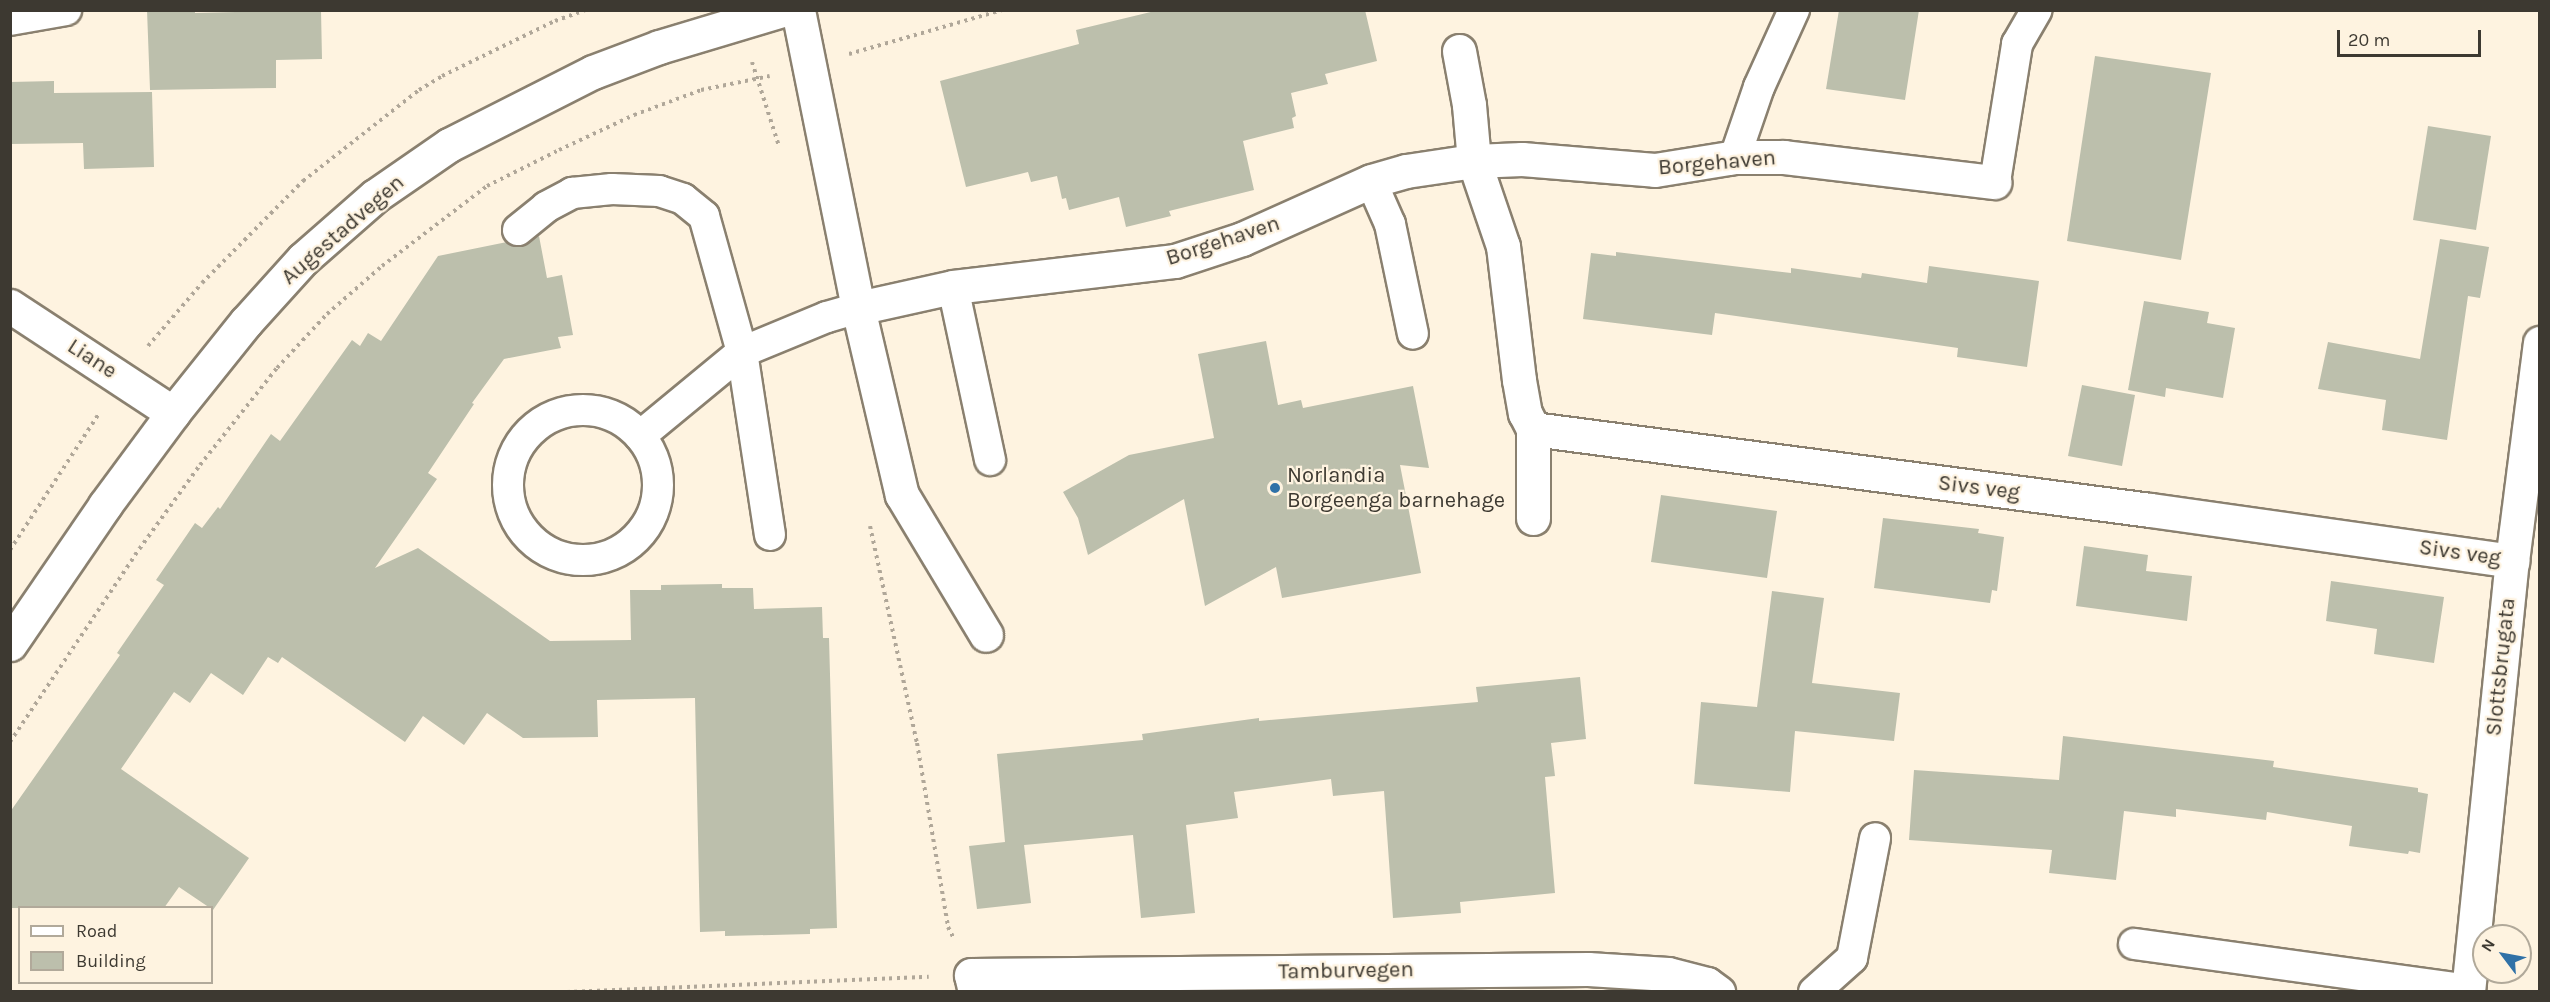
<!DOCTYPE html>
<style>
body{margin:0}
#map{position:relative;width:2550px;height:1002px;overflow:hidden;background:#fef3e0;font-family:Karla,sans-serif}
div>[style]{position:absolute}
.building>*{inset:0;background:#bcbfac}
.path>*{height:4px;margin-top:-2px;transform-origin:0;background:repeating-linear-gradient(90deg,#b0a799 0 3px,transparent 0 7.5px)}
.roads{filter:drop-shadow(2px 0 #8a806f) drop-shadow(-2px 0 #8a806f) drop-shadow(0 2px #8a806f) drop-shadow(0 -2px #8a806f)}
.lane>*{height:30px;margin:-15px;padding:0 15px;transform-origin:15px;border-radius:15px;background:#fff}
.lane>.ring{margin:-15px;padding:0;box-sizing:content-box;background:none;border:30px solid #fff;border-radius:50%}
.street>*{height:33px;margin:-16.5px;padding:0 16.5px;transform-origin:16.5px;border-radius:16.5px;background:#fff}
.secondary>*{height:33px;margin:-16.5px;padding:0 16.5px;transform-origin:16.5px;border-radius:16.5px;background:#fff}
.dots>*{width:16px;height:16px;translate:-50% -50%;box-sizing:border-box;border:3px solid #fef3e0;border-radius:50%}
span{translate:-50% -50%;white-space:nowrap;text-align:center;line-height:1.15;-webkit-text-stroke:4.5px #fef3e0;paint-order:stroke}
.street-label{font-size:22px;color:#3d3931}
.poi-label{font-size:22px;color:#3d3931}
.left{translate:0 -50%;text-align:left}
.frame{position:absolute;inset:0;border:12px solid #3d3931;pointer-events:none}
.legend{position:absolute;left:18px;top:906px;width:195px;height:78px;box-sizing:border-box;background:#fef3e0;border:2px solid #b1a99a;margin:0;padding:8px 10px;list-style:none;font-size:18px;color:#3d3931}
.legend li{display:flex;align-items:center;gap:12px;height:30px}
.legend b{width:30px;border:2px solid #b1a99a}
.north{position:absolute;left:2472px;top:924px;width:60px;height:60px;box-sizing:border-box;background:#fef3e0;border:2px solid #b1a99a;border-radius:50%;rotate:302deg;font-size:16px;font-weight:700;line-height:24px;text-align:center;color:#3d3931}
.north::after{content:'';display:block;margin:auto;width:21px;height:27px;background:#3071a7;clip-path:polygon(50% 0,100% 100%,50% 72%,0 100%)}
.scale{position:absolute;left:2337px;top:30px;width:144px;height:27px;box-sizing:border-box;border:3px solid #3d3931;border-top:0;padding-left:8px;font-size:18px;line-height:21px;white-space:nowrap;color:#3d3931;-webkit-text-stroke:4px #fef3e0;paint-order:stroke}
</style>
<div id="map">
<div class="building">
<i style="clip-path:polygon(147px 10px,195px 10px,195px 13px,321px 10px,322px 59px,276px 60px,276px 88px,150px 90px)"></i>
<i style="clip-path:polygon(1159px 10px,1365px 10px,1377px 61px,1325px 74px,1328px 84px,1291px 93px,1296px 116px,1292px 118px,1294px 128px,1243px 141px,1254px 190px,1169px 211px,1171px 216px,1126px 227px,1119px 197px,1069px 210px,1066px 198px,1062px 199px,1057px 176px,1031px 182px,1028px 172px,966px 187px,940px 81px,1079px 44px,1076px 30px)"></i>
<i style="clip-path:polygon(1839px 10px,1919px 10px,1905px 100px,1826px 89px)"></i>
<i style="clip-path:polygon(2095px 56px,2211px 73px,2181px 260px,2067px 241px)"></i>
<i style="clip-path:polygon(54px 81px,54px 93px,152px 92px,154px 167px,84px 169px,83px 143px,10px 144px,10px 82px)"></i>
<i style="clip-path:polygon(2428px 126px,2491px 136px,2476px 230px,2413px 220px)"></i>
<i style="clip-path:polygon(539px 236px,547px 278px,562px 275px,573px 335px,558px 337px,561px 348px,504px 359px,472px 403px,474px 404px,428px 473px,437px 479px,375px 568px,418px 548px,550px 641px,631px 640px,630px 590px,661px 590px,661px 585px,722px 584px,722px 588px,753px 588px,754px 609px,822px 607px,823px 638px,829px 638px,837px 928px,810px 929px,810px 934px,725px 936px,725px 931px,700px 932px,695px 698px,597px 700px,598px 737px,523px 738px,487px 713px,464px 745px,423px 716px,405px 742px,282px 657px,278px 663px,268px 657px,243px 695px,211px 673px,190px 703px,174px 692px,121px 769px,249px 858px,213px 910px,179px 887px,164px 908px,10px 908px,10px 812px,120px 655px,117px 653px,164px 585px,156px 580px,195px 523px,202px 528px,218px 507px,220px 509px,271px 434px,280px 441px,352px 340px,360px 346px,368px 333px,381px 341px,438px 256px,507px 242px,521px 247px)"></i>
<i style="clip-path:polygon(2440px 239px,2489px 247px,2480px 298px,2468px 296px,2447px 440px,2382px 430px,2386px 400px,2318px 389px,2328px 342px,2420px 359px)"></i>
<i style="clip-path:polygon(1616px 252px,1791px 273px,1791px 268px,1861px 278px,1862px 273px,1927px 283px,1929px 266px,2039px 281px,2027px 367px,1957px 357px,1958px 348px,1715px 313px,1712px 335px,1583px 319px,1591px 253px,1616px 256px)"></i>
<i style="clip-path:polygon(2144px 301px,2209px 312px,2207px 323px,2235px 328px,2223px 398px,2166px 388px,2165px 397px,2128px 390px)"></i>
<i style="clip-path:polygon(1266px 341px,1278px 405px,1301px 400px,1303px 408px,1413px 386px,1429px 468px,1400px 465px,1421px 573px,1282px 598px,1276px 567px,1205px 606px,1184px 499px,1088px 555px,1078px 518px,1063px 492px,1129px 455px,1214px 438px,1198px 354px)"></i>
<i style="clip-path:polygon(2082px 385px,2135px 395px,2122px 466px,2068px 456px)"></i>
<i style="clip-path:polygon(1661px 495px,1777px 511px,1767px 578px,1651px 562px)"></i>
<i style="clip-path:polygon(1883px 518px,1979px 529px,1978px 533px,2004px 537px,1997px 591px,1992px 590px,1990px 603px,1874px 588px)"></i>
<i style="clip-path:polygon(2084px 546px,2148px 555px,2146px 571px,2192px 576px,2187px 621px,2076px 606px)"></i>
<i style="clip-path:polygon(2331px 581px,2444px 597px,2434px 663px,2374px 654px,2377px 629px,2326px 621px)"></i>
<i style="clip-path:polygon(1772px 591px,1824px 598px,1812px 683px,1900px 693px,1894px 741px,1795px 731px,1790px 792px,1694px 784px,1701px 702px,1757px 707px)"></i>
<i style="clip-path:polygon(1580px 677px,1586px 739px,1551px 743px,1555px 776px,1545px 777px,1555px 893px,1460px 902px,1461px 913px,1393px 918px,1384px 791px,1333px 796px,1331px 779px,1234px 792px,1238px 818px,1186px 825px,1195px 913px,1141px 918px,1133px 835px,1024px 845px,1031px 903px,977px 909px,969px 846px,1005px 842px,997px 754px,1143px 740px,1142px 734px,1259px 718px,1259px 721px,1478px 702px,1476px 687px)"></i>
<i style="clip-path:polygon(2063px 736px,2274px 761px,2273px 767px,2418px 788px,2418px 792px,2428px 794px,2420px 853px,2409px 851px,2408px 854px,2349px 846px,2352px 826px,2267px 812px,2266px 820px,2176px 809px,2176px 817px,2124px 811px,2116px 880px,2049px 873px,2052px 850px,1909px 840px,1914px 770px,2059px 780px)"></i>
</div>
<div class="path">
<i style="left:849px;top:54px;width:159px;rotate:-16deg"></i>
<i style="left:752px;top:62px;width:88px;rotate:72.2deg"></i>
<i style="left:148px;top:346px;width:83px;rotate:-49.4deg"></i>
<i style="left:202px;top:283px;width:144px;rotate:-45.3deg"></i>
<i style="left:303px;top:181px;width:147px;rotate:-38.1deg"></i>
<i style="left:419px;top:90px;width:27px;rotate:-31deg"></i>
<i style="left:442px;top:76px;width:126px;rotate:-26deg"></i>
<i style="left:555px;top:21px;width:32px;rotate:-20deg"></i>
<i style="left:870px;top:526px;width:222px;rotate:77.8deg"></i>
<i style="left:917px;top:743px;width:187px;rotate:80.4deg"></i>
<i style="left:948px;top:927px;width:13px;rotate:63deg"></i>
<i style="left:10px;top:550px;width:161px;rotate:-56.9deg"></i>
<i style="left:10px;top:742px;width:225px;rotate:-56.2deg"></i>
<i style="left:135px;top:555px;width:111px;rotate:-54.2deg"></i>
<i style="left:200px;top:465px;width:124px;rotate:-51.6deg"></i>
<i style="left:277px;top:368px;width:74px;rotate:-47.2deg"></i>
<i style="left:327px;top:314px;width:73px;rotate:-41.1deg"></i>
<i style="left:382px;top:266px;width:132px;rotate:-37.3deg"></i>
<i style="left:487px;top:186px;width:80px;rotate:-26.6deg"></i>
<i style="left:559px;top:150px;width:83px;rotate:-25deg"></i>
<i style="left:634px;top:115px;width:72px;rotate:-20.5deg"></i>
<i style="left:701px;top:90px;width:70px;rotate:-11.5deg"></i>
<i style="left:567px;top:992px;width:362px;rotate:-2.4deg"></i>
</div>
<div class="roads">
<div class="lane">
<i style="left:10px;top:20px;width:57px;rotate:-10.1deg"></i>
<i style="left:1735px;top:157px;width:74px;rotate:-71.1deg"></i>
<i style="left:1759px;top:87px;width:85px;rotate:-65.6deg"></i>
<i style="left:1371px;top:181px;width:47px;rotate:66.2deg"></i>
<i style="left:1390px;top:224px;width:112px;rotate:78.2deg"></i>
<i style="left:1995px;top:182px;width:140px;rotate:-80.9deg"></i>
<i style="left:2017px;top:44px;width:39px;rotate:-60deg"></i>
<i style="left:518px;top:230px;width:36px;rotate:-39deg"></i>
<i style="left:546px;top:207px;width:30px;rotate:-28deg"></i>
<i style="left:572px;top:193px;width:40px;rotate:-5.7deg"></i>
<i style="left:612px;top:189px;width:47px;rotate:2.4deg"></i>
<i style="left:659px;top:191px;width:25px;rotate:18deg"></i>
<i style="left:683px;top:199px;width:27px;rotate:39deg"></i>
<i style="left:704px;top:216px;width:141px;rotate:74.4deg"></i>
<i style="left:742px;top:352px;width:185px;rotate:81.3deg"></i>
<i style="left:953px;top:287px;width:177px;rotate:77.9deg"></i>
<i class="ring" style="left:508px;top:410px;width:120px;height:120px"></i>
<i style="left:640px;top:436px;width:132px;rotate:-39.5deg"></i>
<i style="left:742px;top:352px;width:92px;rotate:-22.4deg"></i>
<i style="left:827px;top:317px;width:32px;rotate:-16deg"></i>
<i style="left:2134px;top:944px;width:337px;rotate:7.8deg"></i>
<i style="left:1814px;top:992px;width:51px;rotate:-41.8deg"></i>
<i style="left:1852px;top:958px;width:122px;rotate:-79.1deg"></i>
</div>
<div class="street">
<i style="left:798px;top:10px;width:304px;rotate:78.6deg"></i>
<i style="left:858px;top:308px;width:192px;rotate:76.8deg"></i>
<i style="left:902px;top:495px;width:163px;rotate:59deg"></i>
<i style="left:1459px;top:51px;width:55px;rotate:79.5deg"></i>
<i style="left:1469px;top:105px;width:56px;rotate:84.9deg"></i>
<i style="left:1474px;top:161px;width:90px;rotate:71.2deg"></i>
<i style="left:1503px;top:246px;width:135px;rotate:83.2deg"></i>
<i style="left:1519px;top:380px;width:34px;rotate:80deg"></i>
<i style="left:1525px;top:413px;width:18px;rotate:63deg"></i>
<i style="left:1533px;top:429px;width:89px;rotate:90deg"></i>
<i style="left:10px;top:306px;width:195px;rotate:33.3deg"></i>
<i style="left:858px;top:308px;width:97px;rotate:-12.5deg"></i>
<i style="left:953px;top:287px;width:224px;rotate:-6.7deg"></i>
<i style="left:1175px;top:261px;width:71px;rotate:-18.2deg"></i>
<i style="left:1242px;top:239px;width:141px;rotate:-24.2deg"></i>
<i style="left:1371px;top:181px;width:36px;rotate:-16deg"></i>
<i style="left:1406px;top:171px;width:69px;rotate:-8.4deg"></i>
<i style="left:1474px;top:161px;width:48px;rotate:-2.4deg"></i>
<i style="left:1522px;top:159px;width:133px;rotate:4.7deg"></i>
<i style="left:1655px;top:170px;width:81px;rotate:-9.2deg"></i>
<i style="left:1735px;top:157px;width:49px"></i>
<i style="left:1784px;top:157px;width:212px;rotate:6.8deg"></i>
<i style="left:1533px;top:429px;width:622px;rotate:7.48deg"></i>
<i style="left:2150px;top:510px;width:366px;rotate:8deg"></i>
<i style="left:975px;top:992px;width:17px;rotate:-103deg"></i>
<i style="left:971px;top:975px;width:617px;rotate:-0.56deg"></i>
<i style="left:1588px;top:969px;width:80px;rotate:3.6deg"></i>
<i style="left:1668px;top:974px;width:40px;rotate:14.4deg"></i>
<i style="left:1707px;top:984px;width:14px;rotate:36deg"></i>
<i style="left:2468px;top:992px;width:433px;rotate:-84.2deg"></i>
<i style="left:2512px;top:561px;width:220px;rotate:-82.7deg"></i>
</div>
<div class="secondary">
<i style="left:10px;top:644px;width:168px;rotate:-55.6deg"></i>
<i style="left:105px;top:505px;width:114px;rotate:-53.5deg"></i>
<i style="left:173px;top:413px;width:117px;rotate:-51.3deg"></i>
<i style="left:246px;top:322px;width:85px;rotate:-47.9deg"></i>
<i style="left:303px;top:259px;width:96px;rotate:-41.2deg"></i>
<i style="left:375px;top:196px;width:90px;rotate:-34.6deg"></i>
<i style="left:449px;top:145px;width:161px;rotate:-26.9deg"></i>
<i style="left:593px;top:72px;width:71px;rotate:-20.7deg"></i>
<i style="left:659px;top:47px;width:128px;rotate:-16.7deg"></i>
</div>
</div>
<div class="dots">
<i style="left:1275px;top:488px;background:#3071a7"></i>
</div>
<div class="street-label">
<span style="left:1717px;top:163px;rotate:-5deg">Borgehaven</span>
<span style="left:343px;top:230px;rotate:-41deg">Augestadvegen</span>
<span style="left:1223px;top:241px;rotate:-18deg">Borgehaven</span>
<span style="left:92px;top:359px;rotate:33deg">Liane</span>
<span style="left:1979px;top:488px;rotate:7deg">Sivs veg</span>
<span style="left:2460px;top:553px;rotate:8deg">Sivs veg</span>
<span style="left:2501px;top:667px;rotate:-84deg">Slottsbrugata</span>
<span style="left:1346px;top:971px;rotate:-1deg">Tamburvegen</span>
</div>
<div class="poi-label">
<span class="left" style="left:1287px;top:488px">Norlandia<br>Borgeenga barnehage</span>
</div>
<div class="frame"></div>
<ul class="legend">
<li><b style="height:8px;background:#fff"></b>Road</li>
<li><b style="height:16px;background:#bcbfac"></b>Building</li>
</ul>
<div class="north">N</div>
<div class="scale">20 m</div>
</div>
